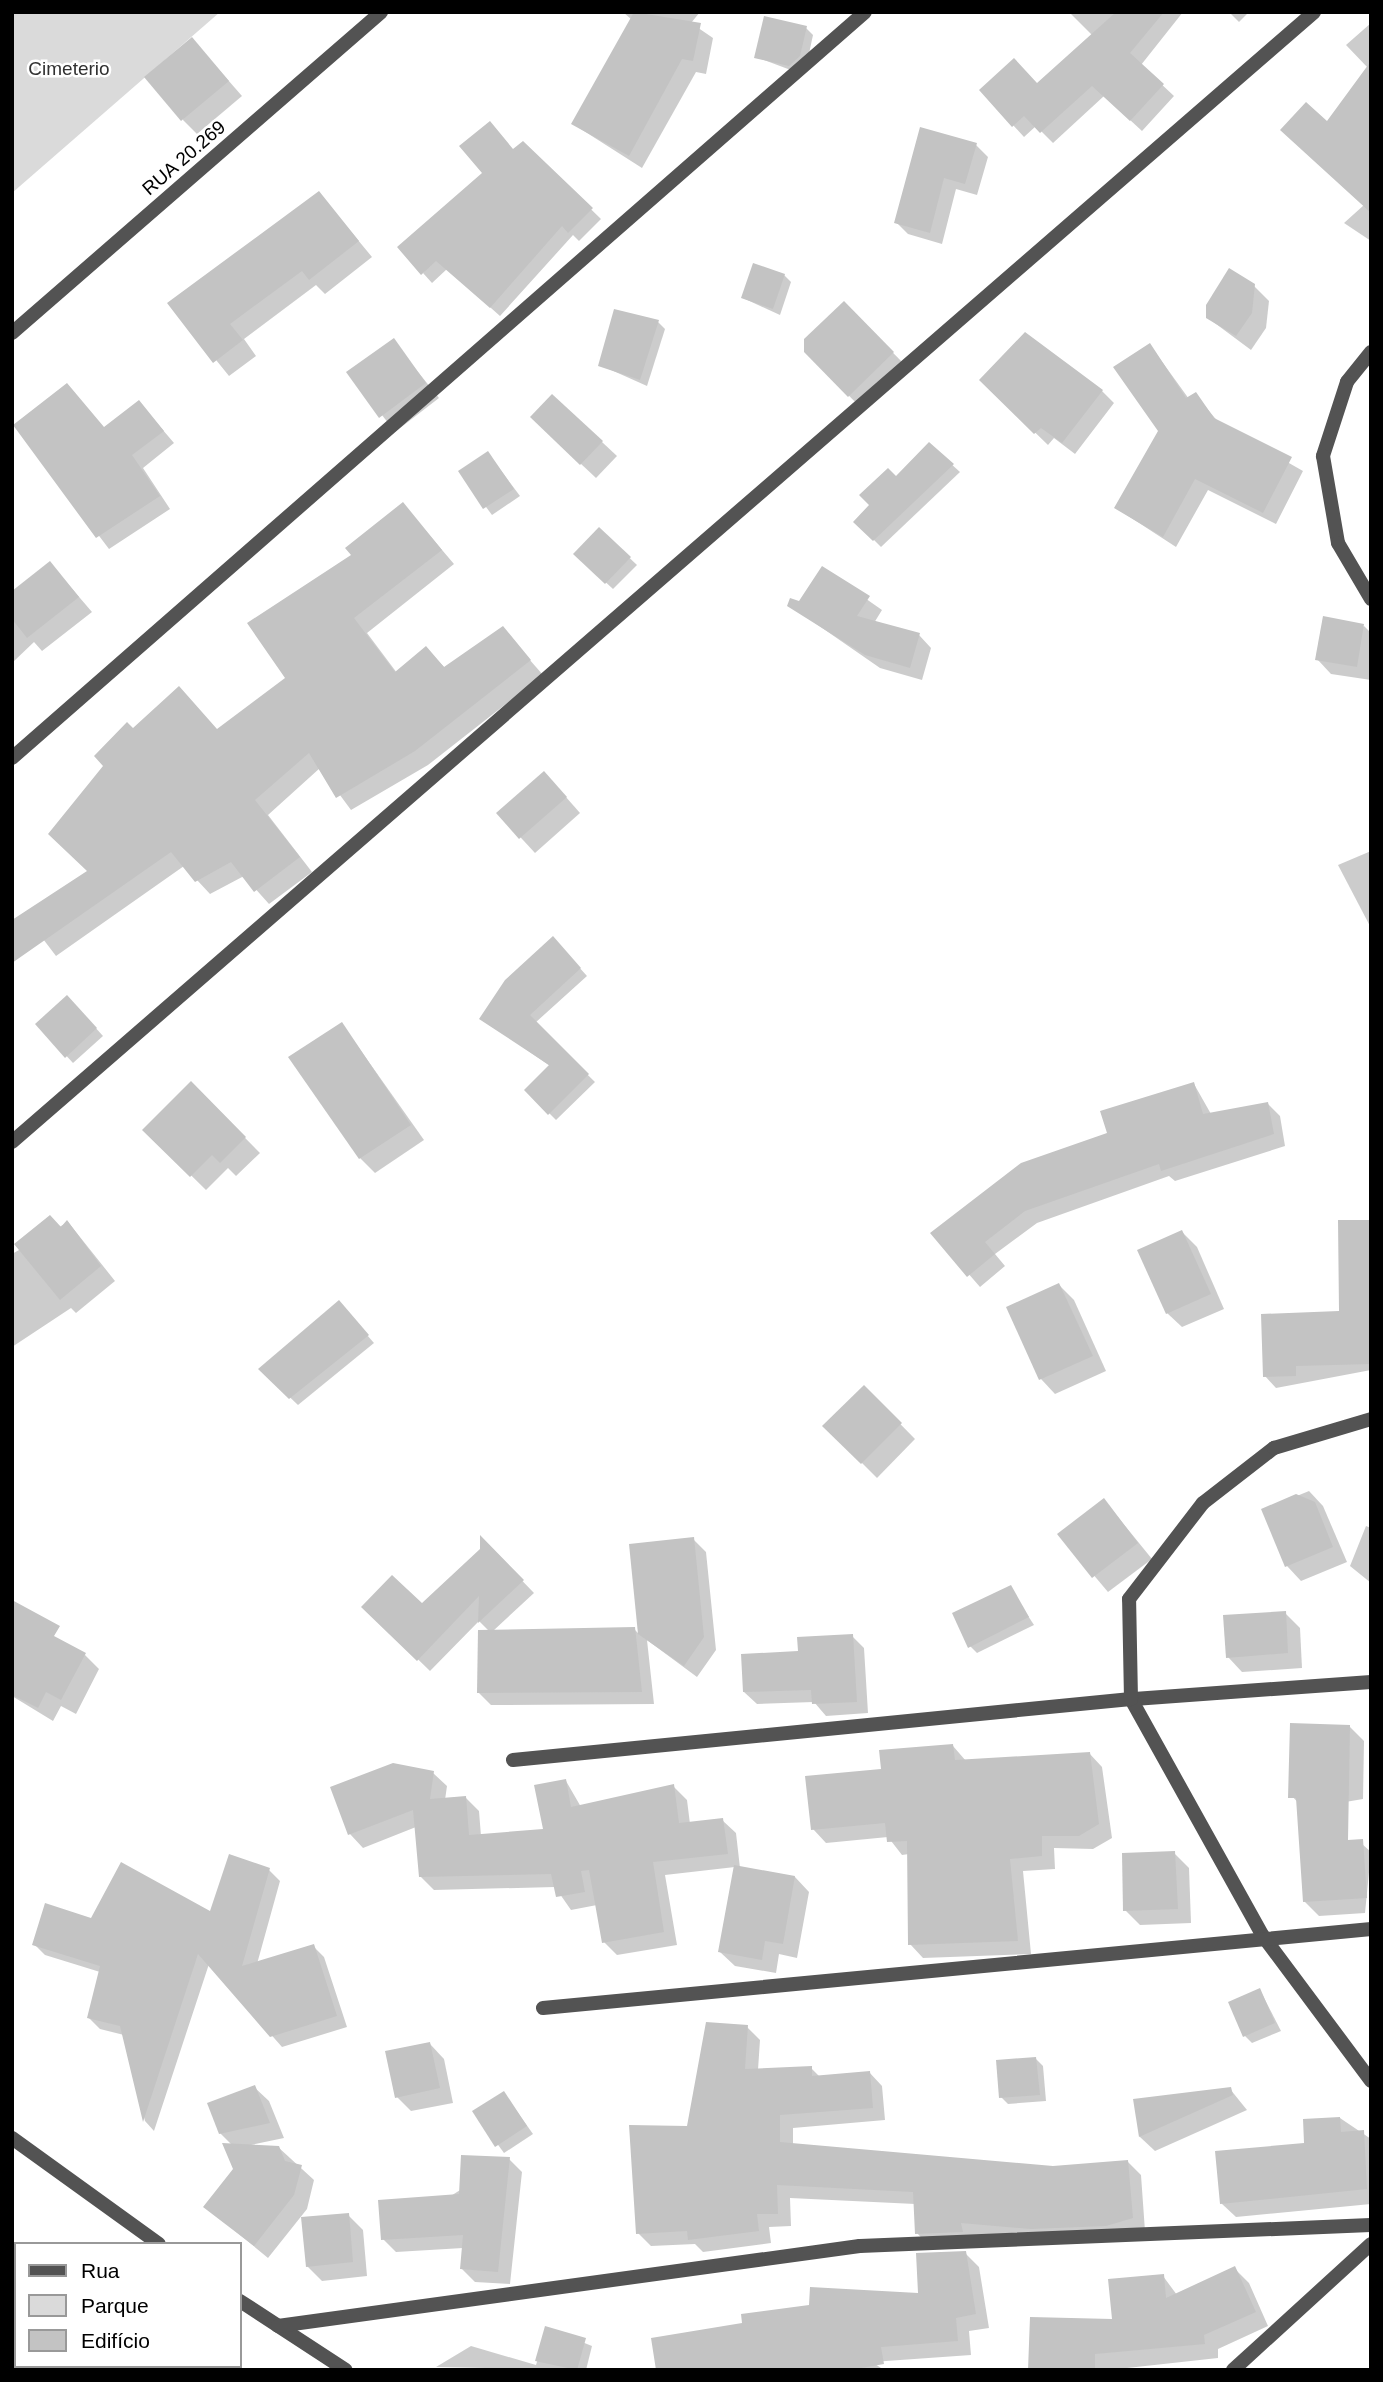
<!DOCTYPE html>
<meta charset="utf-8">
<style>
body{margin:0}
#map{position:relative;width:1383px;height:2382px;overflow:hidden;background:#fff;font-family:Helvetica,sans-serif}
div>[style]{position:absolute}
.green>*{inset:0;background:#dadada}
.shadow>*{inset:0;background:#0003}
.building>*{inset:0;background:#c3c3c3}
.street>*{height:14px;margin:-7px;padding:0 7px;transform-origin:7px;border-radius:7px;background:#535353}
span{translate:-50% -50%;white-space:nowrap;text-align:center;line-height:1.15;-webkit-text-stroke:5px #fff;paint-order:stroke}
.park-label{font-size:19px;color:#313131}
.street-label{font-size:19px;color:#000}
.frame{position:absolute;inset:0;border:14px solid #000;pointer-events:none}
.legend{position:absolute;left:14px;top:2242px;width:228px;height:126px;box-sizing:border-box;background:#fff;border:2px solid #999;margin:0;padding:9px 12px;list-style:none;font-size:21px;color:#000}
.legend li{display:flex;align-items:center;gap:14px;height:35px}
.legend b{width:35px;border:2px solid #999}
</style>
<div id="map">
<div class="green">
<i style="clip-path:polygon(12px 12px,220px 12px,12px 193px)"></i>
</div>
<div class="shadow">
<i style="clip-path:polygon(623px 12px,700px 12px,691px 23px,713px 38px,706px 74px,696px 72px,642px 168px,573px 124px,632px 20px)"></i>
<i style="clip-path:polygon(1069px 12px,1183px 12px,1141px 65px,1174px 96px,1142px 131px,1104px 96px,1053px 143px,1036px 126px,1024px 137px,981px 90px,1037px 85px,1094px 37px)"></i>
<i style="clip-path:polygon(1229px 12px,1249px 12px,1239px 22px)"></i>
<i style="clip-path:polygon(1371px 23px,1371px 241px,1344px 223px,1364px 205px,1327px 123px,1368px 68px,1346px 45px)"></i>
<i style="clip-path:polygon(806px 28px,813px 35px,807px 63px,796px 72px,756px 57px)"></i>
<i style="clip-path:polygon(192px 39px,242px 96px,197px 134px,183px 120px)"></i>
<i style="clip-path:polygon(523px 143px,601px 219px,579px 241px,573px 235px,500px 316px,447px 269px,432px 283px,423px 273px)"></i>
<i style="clip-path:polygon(976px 145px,988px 157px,977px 195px,956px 189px,942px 244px,908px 234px,896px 222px)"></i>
<i style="clip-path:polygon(319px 193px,372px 257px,325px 294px,316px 285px,244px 339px,256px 356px,229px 376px,170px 303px)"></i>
<i style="clip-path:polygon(784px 275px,791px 282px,780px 315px,743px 298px)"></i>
<i style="clip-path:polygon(1254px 286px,1269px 301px,1266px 328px,1251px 350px,1208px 318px)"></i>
<i style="clip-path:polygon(844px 303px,907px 367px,863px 410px,806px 352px)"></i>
<i style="clip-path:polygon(658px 322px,665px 329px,647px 386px,600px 365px)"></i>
<i style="clip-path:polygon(393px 341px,439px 398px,395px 432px,349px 372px)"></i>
<i style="clip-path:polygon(1150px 345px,1189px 399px,1195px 394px,1219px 423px,1303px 471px,1276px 524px,1208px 490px,1176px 547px,1116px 508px,1160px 431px)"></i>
<i style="clip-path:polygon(981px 380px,1102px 391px,1114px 403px,1075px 454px,1054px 438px,1048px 445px)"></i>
<i style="clip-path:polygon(67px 385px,105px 429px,139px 402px,174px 443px,143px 468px,170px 509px,109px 549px,15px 425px)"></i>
<i style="clip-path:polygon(547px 432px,602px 442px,617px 456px,596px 478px)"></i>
<i style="clip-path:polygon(929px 444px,960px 472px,881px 547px,856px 522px)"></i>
<i style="clip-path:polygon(488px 453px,520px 496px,492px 515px,460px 472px)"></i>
<i style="clip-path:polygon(403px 504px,454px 564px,367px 633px,397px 673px,426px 648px,445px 668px,502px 628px,543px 675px,428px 765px,351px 810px,320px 768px,268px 815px,312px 872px,269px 904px,244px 876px,210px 894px,184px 866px,56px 956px,24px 914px,89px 871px,133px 730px,218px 731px,288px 679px,354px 555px)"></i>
<i style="clip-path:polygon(599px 529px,637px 565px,613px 589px,575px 554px)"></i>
<i style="clip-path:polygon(50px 563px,92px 612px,42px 651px,34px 642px,12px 663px,12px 593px)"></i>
<i style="clip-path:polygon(822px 568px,882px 610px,874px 623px,919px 635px,931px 648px,922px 680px,880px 668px,789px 605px,800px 603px)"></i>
<i style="clip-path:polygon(1364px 626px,1371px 633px,1371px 680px,1331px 674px,1317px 659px)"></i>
<i style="clip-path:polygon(558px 788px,580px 813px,535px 853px,498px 813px)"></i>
<i style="clip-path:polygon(1371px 851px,1371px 928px,1338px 865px)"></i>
<i style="clip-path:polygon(560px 946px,587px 976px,535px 1023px,595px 1082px,556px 1120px,526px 1090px,550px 1066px,481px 1018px)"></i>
<i style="clip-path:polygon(74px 1004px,103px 1036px,73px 1063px,37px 1024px)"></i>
<i style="clip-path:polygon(342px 1024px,424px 1140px,375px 1173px,360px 1158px)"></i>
<i style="clip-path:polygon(191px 1083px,260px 1153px,236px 1176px,228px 1168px,206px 1190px,145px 1130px)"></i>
<i style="clip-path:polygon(1194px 1084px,1211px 1114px,1268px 1104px,1280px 1116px,1285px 1146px,1175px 1181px,1169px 1176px,1037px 1223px,995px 1254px,1005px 1266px,980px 1287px,933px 1233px)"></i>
<i style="clip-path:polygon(68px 1222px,115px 1281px,76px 1313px,71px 1308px,12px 1347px,12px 1254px)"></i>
<i style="clip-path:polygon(1371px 1222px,1371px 1370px,1276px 1388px,1265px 1376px,1341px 1312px)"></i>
<i style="clip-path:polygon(1182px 1232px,1197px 1247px,1224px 1309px,1182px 1327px,1167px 1313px)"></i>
<i style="clip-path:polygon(1059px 1285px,1074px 1300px,1106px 1371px,1055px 1394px,1041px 1379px)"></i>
<i style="clip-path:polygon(345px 1310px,374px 1343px,298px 1405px,260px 1369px)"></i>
<i style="clip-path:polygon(864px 1387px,915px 1439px,877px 1478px,825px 1426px)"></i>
<i style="clip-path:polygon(1309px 1491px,1323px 1506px,1347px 1562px,1301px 1581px,1287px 1566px,1263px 1510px)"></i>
<i style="clip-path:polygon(1104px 1500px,1152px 1559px,1108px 1592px,1059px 1534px)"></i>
<i style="clip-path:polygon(1366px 1526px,1371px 1528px,1371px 1583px,1350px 1566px)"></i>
<i style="clip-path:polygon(482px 1539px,534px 1593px,493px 1631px,634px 1629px,640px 1635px,693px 1539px,706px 1552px,716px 1650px,697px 1677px,647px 1640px,654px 1704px,491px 1705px,478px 1692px,489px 1631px,479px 1621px,430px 1671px,364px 1607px,422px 1606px,482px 1550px)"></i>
<i style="clip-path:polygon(1010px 1588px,1034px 1625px,977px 1653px,970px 1646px)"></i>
<i style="clip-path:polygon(1285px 1613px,1300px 1628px,1302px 1668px,1242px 1672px,1228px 1657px)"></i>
<i style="clip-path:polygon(852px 1636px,864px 1648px,868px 1713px,826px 1716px,814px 1702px,757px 1704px,744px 1692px,799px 1653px)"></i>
<i style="clip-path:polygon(85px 1655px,99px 1669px,76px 1714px,61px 1706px,53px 1721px,12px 1696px,12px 1678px)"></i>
<i style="clip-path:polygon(1350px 1727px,1364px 1741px,1363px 1799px,1304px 1809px,1290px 1794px)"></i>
<i style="clip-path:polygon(953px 1746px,966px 1761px,1089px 1753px,1102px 1767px,1112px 1838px,1093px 1849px,1054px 1848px,1055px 1869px,1023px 1871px,1031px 1954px,923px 1958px,910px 1944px,909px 1854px,902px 1855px,888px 1837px,826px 1843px,813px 1829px,883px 1770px)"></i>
<i style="clip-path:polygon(433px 1773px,447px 1786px,445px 1800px,466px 1798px,479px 1811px,481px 1836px,545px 1831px,566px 1781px,581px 1807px,673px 1786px,687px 1800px,690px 1824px,722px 1820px,736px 1833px,740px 1868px,795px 1877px,809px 1892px,797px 1958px,779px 1954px,776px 1973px,735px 1966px,720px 1952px,735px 1867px,665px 1875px,677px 1945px,617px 1955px,604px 1942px,597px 1905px,571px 1910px,555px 1887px,434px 1890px,420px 1876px,416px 1827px,363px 1848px,350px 1834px)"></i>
<i style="clip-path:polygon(1362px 1844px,1371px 1852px,1365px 1913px,1319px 1916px,1304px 1901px)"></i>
<i style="clip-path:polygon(1174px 1853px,1189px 1868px,1191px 1923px,1140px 1925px,1125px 1910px)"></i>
<i style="clip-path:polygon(269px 1870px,280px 1881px,257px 1964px,313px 1946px,324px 1957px,347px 2027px,282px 2047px,209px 1964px,154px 2131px,145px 2121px,124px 2035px,100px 2029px,89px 2018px,100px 1972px,45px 1955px,34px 1944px,92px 1920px,211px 1913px)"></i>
<i style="clip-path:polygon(1260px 1990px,1281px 2031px,1252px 2043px,1245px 2036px)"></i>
<i style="clip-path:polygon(747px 2027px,760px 2040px,758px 2070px,811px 2068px,820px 2077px,869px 2072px,882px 2086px,885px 2120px,793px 2128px,793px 2145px,1053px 2168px,1127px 2161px,1141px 2175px,1145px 2231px,930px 2247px,917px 2233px,915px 2204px,790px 2198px,791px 2226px,769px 2227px,771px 2243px,703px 2252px,695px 2244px,651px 2246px,638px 2233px)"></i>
<i style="clip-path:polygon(430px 2044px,444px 2059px,453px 2103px,411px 2111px,397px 2097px)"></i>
<i style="clip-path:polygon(1036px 2059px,1043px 2066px,1046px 2101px,1008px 2104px,1001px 2097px)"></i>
<i style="clip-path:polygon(254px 2087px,269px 2101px,284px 2138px,251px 2145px,278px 2147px,314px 2180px,307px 2209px,268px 2258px,205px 2206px,235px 2169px,232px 2145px,220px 2133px)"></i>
<i style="clip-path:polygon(1230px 2089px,1247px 2110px,1155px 2151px,1140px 2137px,1135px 2101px)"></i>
<i style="clip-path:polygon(504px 2093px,533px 2134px,504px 2153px,474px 2112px)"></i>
<i style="clip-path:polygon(1340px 2118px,1371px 2139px,1371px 2204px,1236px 2217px,1221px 2203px)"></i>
<i style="clip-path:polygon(509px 2159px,522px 2172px,510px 2284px,475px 2282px,462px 2269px,463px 2248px,396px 2252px,383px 2239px)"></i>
<i style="clip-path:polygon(348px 2215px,363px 2230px,367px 2276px,322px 2281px,307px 2266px)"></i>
<i style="clip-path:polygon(965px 2253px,979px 2267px,989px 2328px,969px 2331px,971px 2355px,872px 2362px,884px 2370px,658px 2370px,920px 2295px)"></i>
<i style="clip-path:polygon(1235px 2269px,1249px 2283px,1268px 2326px,1218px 2349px,1218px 2358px,1109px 2370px,1030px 2370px,1114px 2321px,1163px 2276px,1177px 2295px)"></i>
<i style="clip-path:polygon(12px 2275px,16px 2276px,16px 2339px,12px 2337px)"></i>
<i style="clip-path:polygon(547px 2328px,592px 2346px,586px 2370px,436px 2367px,471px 2346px,536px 2365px)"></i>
<i style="clip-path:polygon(45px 2366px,92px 2366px,93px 2368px,44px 2370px)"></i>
</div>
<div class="building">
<i style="clip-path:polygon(634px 12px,701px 23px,693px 61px,682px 59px,629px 156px,571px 124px)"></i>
<i style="clip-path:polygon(1116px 12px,1164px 12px,1130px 53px,1164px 84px,1130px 121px,1092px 86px,1040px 133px,1024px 116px,1012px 127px,979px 90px,1014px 58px,1037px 83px)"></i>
<i style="clip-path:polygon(764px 16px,807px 26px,800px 56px,789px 66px,754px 58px)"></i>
<i style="clip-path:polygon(192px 37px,229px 81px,181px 121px,144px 77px)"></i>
<i style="clip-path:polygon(1371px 61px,1371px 213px,1280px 130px,1306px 102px,1327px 121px)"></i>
<i style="clip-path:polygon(490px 121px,513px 149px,523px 141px,593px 208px,568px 233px,562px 226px,490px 308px,436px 261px,421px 275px,397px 247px,482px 173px,459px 146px)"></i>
<i style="clip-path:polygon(920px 127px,977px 143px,965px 184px,944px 178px,930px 233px,894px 223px)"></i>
<i style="clip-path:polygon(319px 191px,359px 241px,309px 280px,302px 271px,230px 324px,243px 340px,213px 363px,167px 303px)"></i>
<i style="clip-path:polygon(753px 263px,785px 274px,773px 309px,741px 298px)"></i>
<i style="clip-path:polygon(1229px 268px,1255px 284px,1252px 313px,1236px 336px,1206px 318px,1206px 305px)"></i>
<i style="clip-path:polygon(844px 301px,894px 352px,848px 397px,804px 352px,804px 339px)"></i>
<i style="clip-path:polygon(614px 309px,659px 320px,640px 380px,598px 366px)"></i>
<i style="clip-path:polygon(1025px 332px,1103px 390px,1062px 443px,1041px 428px,1034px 434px,979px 380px)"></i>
<i style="clip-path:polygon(394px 338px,426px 383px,379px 418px,346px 372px)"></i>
<i style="clip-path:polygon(1150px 343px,1186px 398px,1196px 392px,1214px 418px,1292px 457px,1263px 513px,1195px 479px,1163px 537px,1114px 508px,1158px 431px,1113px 367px)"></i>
<i style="clip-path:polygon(67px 383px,104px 427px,139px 400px,164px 431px,132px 455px,160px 496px,96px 538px,13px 425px)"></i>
<i style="clip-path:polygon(552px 394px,603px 441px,580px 465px,530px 417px)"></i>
<i style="clip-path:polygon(929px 442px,954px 464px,873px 541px,853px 522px,869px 505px,859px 495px,888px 468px,896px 476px)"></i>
<i style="clip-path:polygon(488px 451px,514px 489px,483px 509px,458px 471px)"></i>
<i style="clip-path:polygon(403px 502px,442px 550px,354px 618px,395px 672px,426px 646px,444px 667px,503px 626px,531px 660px,415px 751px,336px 798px,309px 753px,255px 800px,300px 857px,254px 892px,231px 862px,195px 882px,171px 852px,12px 963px,12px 920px,87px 871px,48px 834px,103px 766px,94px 756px,127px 722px,133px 728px,179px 686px,217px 729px,285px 678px,247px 623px,351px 555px,345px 548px)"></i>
<i style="clip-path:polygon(599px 527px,631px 557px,605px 584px,573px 554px)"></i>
<i style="clip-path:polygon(50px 561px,79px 597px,27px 638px,12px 619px,12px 591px)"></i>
<i style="clip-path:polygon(822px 566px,870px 596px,857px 616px,920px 633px,910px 668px,865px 655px,787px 606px,790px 598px,799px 601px)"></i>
<i style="clip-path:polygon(1323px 616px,1364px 624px,1357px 667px,1315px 660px)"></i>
<i style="clip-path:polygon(544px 771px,567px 797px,519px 839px,496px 813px)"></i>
<i style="clip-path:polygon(553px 936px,581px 968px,530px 1015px,589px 1074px,548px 1115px,524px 1090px,549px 1065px,479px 1019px,505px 980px)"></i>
<i style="clip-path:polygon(67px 995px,97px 1028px,65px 1058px,35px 1024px)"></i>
<i style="clip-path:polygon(342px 1022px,411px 1125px,359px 1159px,288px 1057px)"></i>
<i style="clip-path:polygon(191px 1081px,246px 1137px,220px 1163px,212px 1155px,190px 1177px,142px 1130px)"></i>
<i style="clip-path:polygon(1194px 1082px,1203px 1114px,1268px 1102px,1274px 1134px,1161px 1171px,1159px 1164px,1025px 1211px,985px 1242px,995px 1254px,967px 1277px,930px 1233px,1021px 1163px,1107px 1133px,1100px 1111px)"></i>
<i style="clip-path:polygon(50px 1215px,61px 1227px,67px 1220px,101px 1266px,60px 1300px,14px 1244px)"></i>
<i style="clip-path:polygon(1338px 1220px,1371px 1220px,1371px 1364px,1296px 1366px,1296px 1376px,1263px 1377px,1261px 1314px,1339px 1311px)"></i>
<i style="clip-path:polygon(1182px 1230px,1211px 1294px,1166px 1314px,1137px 1250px)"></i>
<i style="clip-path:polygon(1059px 1283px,1093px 1356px,1039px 1380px,1006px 1307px)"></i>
<i style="clip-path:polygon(339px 1300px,369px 1335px,289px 1399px,258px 1369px)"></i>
<i style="clip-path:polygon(864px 1385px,902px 1423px,861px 1464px,822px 1426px)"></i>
<i style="clip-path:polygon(1296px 1494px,1315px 1502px,1333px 1547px,1285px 1567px,1261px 1509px)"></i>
<i style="clip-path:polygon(1104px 1498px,1138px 1543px,1092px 1578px,1057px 1534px)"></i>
<i style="clip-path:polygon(480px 1535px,524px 1580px,478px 1623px,479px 1596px,417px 1661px,361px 1607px,392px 1575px,422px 1603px,480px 1549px)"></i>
<i style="clip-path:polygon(694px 1537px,704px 1637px,684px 1666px,638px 1634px,629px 1544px)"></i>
<i style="clip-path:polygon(1011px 1585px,1029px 1617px,968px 1648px,952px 1613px)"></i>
<i style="clip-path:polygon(12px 1600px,60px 1626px,54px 1636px,86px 1653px,61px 1700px,46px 1692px,38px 1708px,12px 1695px)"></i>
<i style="clip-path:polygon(1286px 1611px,1288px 1653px,1226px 1658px,1223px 1615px)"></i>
<i style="clip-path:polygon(635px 1627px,642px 1692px,477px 1693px,478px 1630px)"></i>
<i style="clip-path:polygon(853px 1634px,857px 1702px,812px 1704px,811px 1690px,743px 1692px,741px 1654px,798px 1651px,797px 1637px)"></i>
<i style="clip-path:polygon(1290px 1723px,1350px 1725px,1348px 1840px,1363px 1839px,1367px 1898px,1303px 1902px,1296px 1798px,1288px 1798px)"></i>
<i style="clip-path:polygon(953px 1744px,955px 1760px,1090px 1752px,1099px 1824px,1079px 1836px,1042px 1836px,1042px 1856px,1010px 1859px,1018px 1941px,908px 1945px,907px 1841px,887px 1842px,885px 1823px,811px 1830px,805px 1776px,881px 1769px,879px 1750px)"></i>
<i style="clip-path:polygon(393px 1763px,434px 1771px,430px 1799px,466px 1796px,469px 1835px,543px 1829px,534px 1785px,566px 1779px,571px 1807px,674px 1784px,679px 1823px,723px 1818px,728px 1854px,653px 1862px,664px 1932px,602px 1943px,589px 1870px,581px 1871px,585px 1892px,556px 1897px,551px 1874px,419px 1877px,413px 1810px,348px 1835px,330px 1787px)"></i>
<i style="clip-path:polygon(1175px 1851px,1178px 1909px,1123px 1911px,1122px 1853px)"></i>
<i style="clip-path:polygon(229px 1854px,270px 1868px,242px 1966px,314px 1944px,337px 2016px,270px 2037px,198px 1954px,143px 2122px,120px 2026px,87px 2018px,100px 1966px,32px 1945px,45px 1903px,91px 1918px,121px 1862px,210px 1911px)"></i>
<i style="clip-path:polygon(734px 1865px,795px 1876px,783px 1944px,765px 1941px,762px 1960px,718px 1952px)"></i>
<i style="clip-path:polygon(1260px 1988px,1275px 2023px,1243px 2037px,1228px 2002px)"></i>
<i style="clip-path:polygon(706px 2022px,748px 2025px,745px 2069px,812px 2066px,812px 2076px,870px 2071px,873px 2108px,780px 2115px,780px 2142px,1053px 2166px,1128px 2160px,1133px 2218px,1106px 2226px,1031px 2229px,961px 2223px,963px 2232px,915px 2234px,913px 2192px,777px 2185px,778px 2214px,757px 2214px,759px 2231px,688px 2240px,687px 2231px,636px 2234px,629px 2125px,687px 2126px)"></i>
<i style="clip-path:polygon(430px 2042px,440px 2088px,395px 2098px,385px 2051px)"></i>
<i style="clip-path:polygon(1036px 2057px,1040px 2095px,999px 2098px,996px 2060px)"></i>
<i style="clip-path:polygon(255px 2085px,270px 2123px,219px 2134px,207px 2103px)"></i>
<i style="clip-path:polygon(1231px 2087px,1233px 2095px,1139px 2137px,1133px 2099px)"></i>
<i style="clip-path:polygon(504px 2091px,527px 2126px,495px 2147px,472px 2111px)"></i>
<i style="clip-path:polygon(1340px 2117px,1341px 2132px,1364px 2130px,1367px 2189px,1220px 2204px,1215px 2151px,1304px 2143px,1303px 2119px)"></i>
<i style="clip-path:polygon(222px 2143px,279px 2146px,285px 2161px,302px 2165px,294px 2195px,254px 2246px,203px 2207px,233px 2169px)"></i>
<i style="clip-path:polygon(461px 2155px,510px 2157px,498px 2272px,460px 2269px,463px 2235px,381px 2240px,378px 2200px,459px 2194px)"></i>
<i style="clip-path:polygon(349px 2213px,353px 2262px,306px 2267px,301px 2217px)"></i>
<i style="clip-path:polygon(966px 2251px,976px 2314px,956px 2318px,958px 2341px,881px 2347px,884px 2364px,850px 2370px,656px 2370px,651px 2338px,742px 2323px,741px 2314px,809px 2305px,810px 2287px,918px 2293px,916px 2253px)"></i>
<i style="clip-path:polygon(1235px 2266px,1256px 2312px,1204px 2335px,1205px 2344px,1095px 2354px,1095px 2370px,1028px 2370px,1030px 2317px,1112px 2319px,1108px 2279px,1164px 2274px,1166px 2298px)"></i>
<i style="clip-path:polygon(545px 2326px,586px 2338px,577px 2370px,535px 2361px)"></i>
</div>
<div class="street">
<i style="left:12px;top:333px;width:489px;rotate:-41deg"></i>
<i style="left:1371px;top:352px;width:38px;rotate:129deg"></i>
<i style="left:1347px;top:382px;width:78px;rotate:108deg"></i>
<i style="left:1323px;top:456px;width:88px;rotate:80.2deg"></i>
<i style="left:1338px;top:543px;width:65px;rotate:59.5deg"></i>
<i style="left:12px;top:758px;width:1133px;rotate:-41.17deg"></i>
<i style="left:12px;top:1142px;width:1724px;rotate:-40.95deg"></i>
<i style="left:1371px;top:1682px;width:241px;rotate:175.9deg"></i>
<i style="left:1131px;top:1699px;width:271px;rotate:60.9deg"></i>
<i style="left:1263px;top:1936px;width:181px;rotate:53.3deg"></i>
<i style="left:513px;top:1760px;width:621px;rotate:-5.64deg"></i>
<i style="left:1131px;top:1699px;width:100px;rotate:-91.1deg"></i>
<i style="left:1129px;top:1599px;width:121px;rotate:-52.4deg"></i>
<i style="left:1203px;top:1503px;width:90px;rotate:-37.8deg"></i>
<i style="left:1274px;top:1448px;width:101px;rotate:-16.6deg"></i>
<i style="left:543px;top:2008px;width:832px;rotate:-5.45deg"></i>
<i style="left:12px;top:2138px;width:181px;rotate:35.8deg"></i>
<i style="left:240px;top:2301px;width:126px;rotate:33.1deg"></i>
<i style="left:278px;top:2326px;width:587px;rotate:-7.83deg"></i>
<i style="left:860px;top:2246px;width:511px;rotate:-2.35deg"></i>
<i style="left:1233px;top:2370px;width:187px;rotate:-42.4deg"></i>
</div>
<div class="park-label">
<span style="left:69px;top:69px">Cimeterio</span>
</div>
<div class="street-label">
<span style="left:184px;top:158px;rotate:-41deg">RUA 20.269</span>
</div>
<div class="frame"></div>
<ul class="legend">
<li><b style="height:9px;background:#535353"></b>Rua</li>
<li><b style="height:19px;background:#dadada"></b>Parque</li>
<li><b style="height:19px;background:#c3c3c3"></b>Edifício</li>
</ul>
</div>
